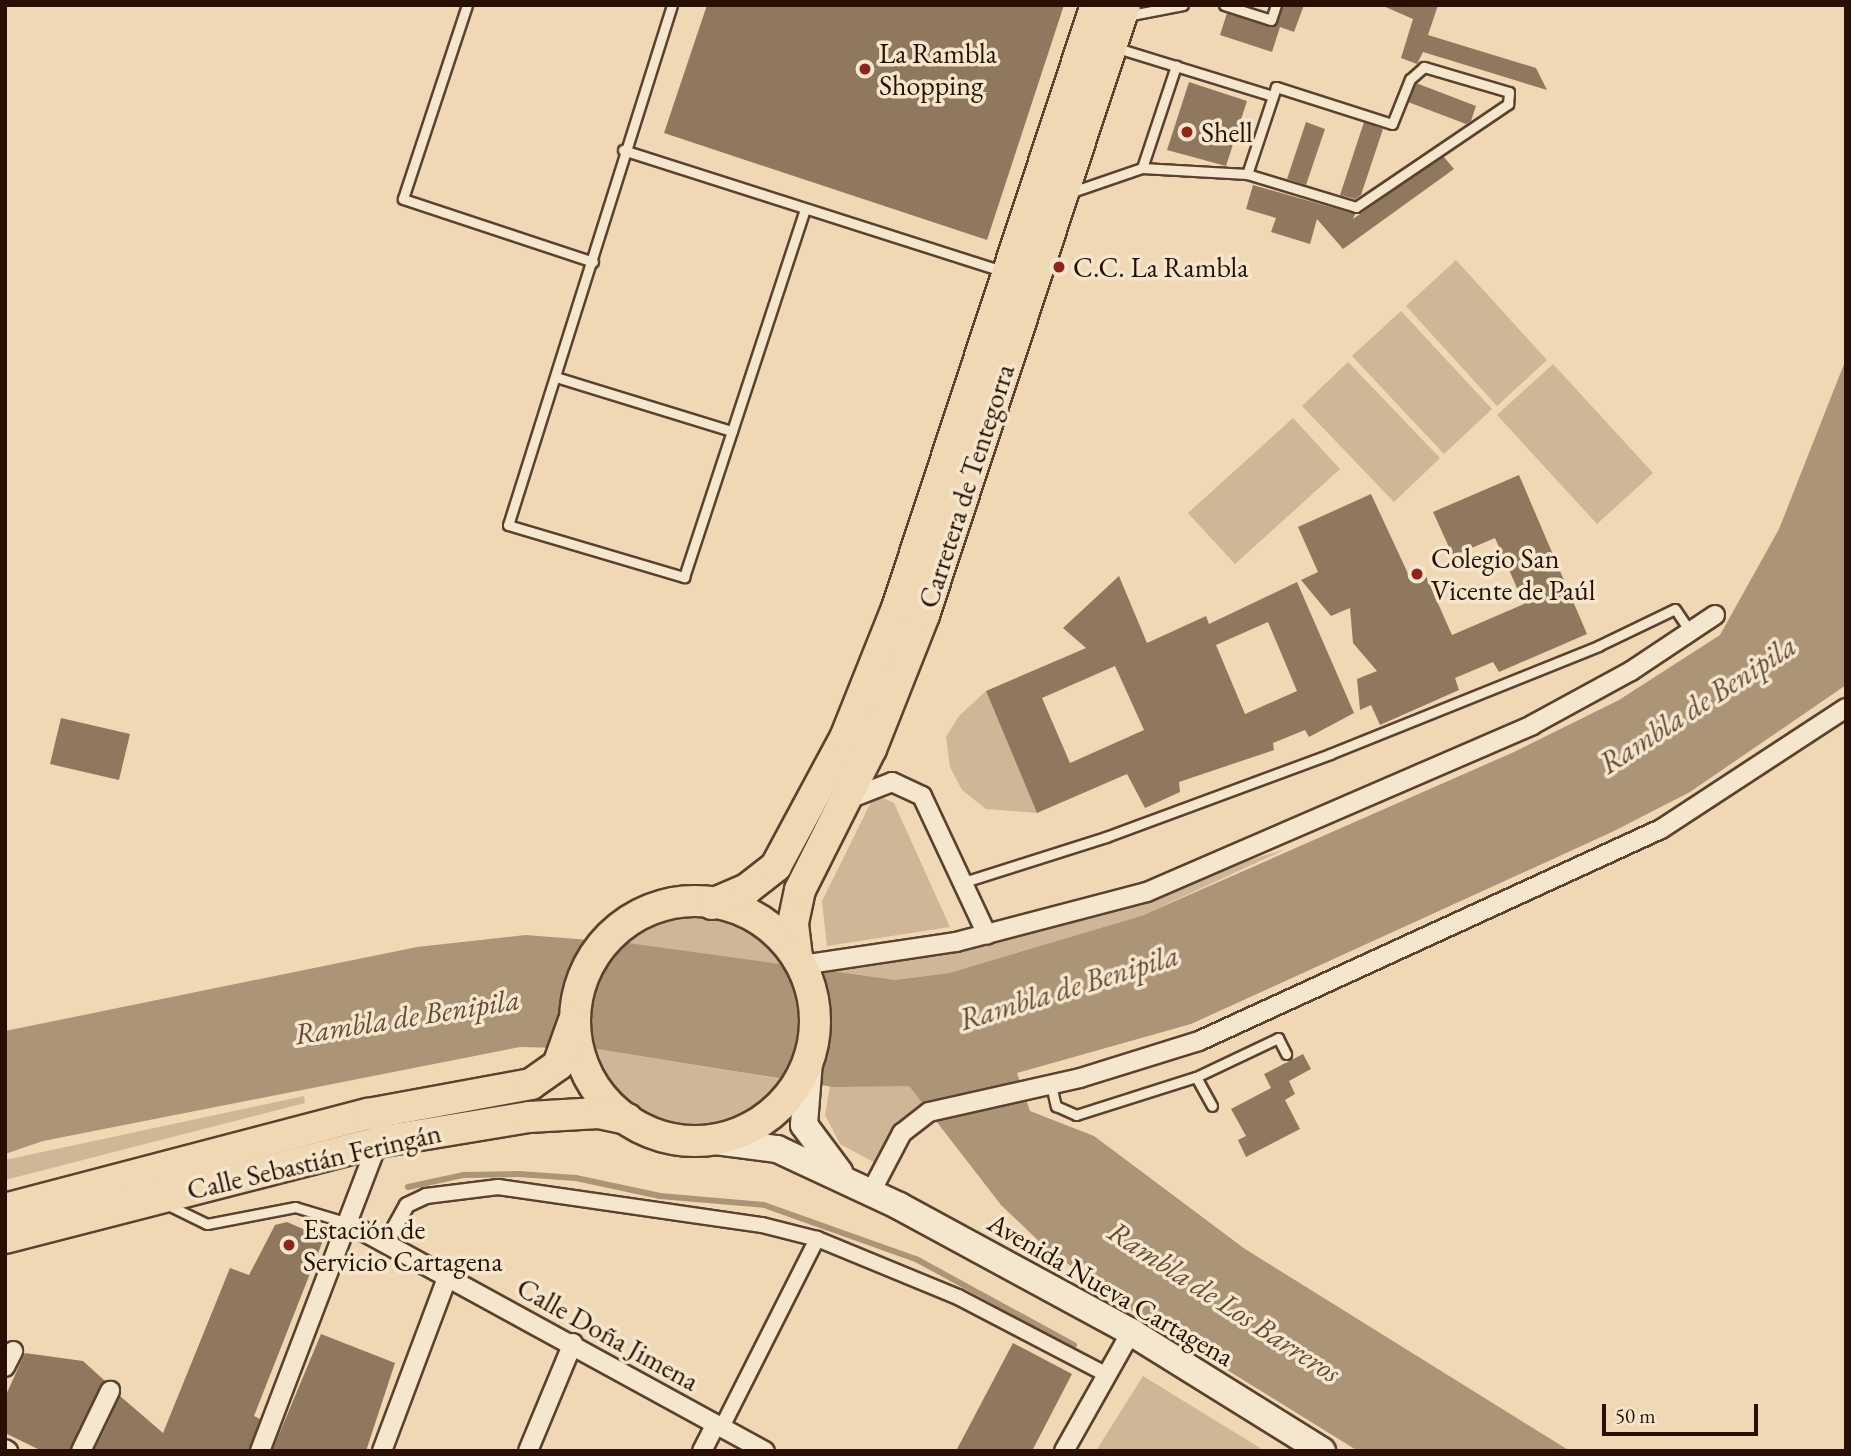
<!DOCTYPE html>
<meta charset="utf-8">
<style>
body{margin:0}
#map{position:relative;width:1851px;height:1456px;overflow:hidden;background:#f0d8b4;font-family:"EB Garamond",serif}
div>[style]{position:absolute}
.green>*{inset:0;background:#ceb696}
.water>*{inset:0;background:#ac9477}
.stream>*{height:6px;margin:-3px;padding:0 3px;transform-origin:3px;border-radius:3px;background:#ac9477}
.building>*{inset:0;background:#90785e}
.roads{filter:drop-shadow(2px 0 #5b412e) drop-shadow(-2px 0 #5b412e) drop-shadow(0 2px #5b412e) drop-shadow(0 -2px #5b412e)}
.service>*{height:9px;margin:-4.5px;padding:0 4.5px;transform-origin:4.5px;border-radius:4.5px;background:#f5e6ce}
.pedestrian>*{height:14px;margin:-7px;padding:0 7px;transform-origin:7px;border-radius:7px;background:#f5e6ce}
.minor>*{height:18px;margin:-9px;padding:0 9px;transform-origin:9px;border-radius:9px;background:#f5e6ce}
.secondary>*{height:26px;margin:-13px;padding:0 13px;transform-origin:13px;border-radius:13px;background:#f5e6ce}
.primary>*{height:30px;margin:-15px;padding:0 15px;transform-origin:15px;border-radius:15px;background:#f0d8b4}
.primary>.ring{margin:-15px;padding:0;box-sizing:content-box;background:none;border:30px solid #f0d8b4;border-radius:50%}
.dots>*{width:19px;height:19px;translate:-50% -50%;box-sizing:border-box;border:4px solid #f5e6ce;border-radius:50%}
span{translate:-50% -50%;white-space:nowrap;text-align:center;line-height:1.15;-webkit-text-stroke:7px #f5e6ce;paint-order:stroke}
.poi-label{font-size:28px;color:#290f01}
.left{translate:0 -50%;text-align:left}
.street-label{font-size:28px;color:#290f01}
.water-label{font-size:30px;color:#644b36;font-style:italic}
.frame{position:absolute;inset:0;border:7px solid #290f01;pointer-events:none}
.scale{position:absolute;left:1602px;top:1404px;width:156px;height:32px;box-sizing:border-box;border:4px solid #290f01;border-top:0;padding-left:9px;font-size:21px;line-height:24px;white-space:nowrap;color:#290f01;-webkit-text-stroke:5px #f5e6ce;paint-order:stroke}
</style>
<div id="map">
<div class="green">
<i style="clip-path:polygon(1456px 260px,1547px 360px,1497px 406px,1406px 306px)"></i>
<i style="clip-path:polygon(1401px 311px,1492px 409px,1444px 454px,1352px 356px)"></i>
<i style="clip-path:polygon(1348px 362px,1440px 458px,1394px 502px,1302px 406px)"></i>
<i style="clip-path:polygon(1553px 364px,1653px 473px,1597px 524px,1497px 415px)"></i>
<i style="clip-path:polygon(1293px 418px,1340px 469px,1235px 564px,1188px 513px)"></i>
<i style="clip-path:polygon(986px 691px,1037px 813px,986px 809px,962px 790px,950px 767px,946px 737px,959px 716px)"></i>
<i style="clip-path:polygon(875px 794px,894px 803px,950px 927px,827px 946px,822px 901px)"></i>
<i style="clip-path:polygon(1286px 849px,1141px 916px,949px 973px,895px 980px,830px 974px,826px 961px,1049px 922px)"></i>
<i style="clip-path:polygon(684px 902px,727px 906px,754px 917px,778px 934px,805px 970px,605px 941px,652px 909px)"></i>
<i style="clip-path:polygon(578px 1048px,597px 1049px,799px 1082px,773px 1112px,739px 1132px,675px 1137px,617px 1112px,593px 1085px)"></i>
<i style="clip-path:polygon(830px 1086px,909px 1086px,929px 1112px,883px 1167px,840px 1144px,825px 1115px)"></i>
<i style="clip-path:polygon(304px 1096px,305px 1103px,5px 1180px,5px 1160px)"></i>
<i style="clip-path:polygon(1143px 1376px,1265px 1451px,1096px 1451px)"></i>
</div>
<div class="water">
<i style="clip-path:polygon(1846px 359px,1846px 685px,1690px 792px,1612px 832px,1191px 1024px,1017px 1073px,1030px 1111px,1094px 1136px,1245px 1249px,1570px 1451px,1358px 1451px,1135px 1313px,1045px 1247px,1001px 1205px,909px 1086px,833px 1087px,597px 1049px,520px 1047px,43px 1141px,5px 1154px,5px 1031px,417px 947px,526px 935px,628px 943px,895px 980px,949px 973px,1141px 916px,1514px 752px,1619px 700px,1720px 635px,1779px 529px)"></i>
</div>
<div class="stream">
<i style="left:408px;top:1187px;width:56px;rotate:-12.3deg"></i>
<i style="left:463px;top:1175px;width:56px;rotate:-1deg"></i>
<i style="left:519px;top:1174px;width:57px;rotate:4deg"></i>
<i style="left:576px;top:1178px;width:86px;rotate:12.1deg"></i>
<i style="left:660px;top:1196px;width:104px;rotate:4.9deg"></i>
<i style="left:764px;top:1205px;width:161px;rotate:19.6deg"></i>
<i style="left:916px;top:1259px;width:180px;rotate:28.6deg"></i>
</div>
<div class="building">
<i style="clip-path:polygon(707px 5px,1064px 5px,987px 240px,664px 133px)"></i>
<i style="clip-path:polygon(1283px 5px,1304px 5px,1294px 32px,1280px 27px,1272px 52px,1220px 35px,1227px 13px,1272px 27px)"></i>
<i style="clip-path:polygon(1381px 5px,1438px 5px,1428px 35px,1536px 68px,1547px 90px,1423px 52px,1417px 64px,1401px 58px,1413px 19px)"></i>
<i style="clip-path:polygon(1189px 82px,1247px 101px,1226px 166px,1167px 150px)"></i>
<i style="clip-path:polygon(1416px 83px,1476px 106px,1471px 121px,1466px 124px,1408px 102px)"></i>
<i style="clip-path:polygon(1306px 122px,1325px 129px,1306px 185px,1287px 179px)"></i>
<i style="clip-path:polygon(1364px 122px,1383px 129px,1361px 195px,1355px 199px,1340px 195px)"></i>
<i style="clip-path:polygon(1443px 156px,1454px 169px,1343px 249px,1317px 219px,1310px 244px,1271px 232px,1276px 218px,1246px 209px,1253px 185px,1355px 214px,1353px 219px)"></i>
<i style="clip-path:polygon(1519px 475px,1587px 634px,1499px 672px,1493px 662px,1455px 678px,1459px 690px,1380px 725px,1371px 705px,1360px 710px,1357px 679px,1377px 671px,1353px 643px,1350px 608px,1331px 616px,1301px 580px,1318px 572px,1298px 527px,1371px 494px,1411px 580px,1425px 574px,1452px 635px,1524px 604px,1495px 538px,1453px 556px,1433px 512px)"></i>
<i style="clip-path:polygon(evenodd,1119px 576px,1147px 643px,1206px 616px,1209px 624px,1297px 582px,1354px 713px,1309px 737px,1305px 730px,1273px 743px,1274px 750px,1179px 782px,1180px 792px,1145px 808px,1127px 774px,1037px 813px,986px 691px,1086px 648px,1063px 628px,1119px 576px,1268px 622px,1297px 691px,1245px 714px,1216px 645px,1268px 622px,1119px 576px,1115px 666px,1144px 730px,1070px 763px,1042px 698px,1115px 666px)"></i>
<i style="clip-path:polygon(61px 718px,130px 734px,119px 780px,50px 764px)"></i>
<i style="clip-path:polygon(1303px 1054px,1311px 1069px,1289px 1081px,1295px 1094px,1285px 1100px,1300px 1129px,1246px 1157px,1238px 1140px,1246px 1136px,1231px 1109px,1271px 1088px,1264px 1074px)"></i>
<i style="clip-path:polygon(287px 1222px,324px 1238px,254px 1416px,260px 1419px,249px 1451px,94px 1451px,120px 1396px,163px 1433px,230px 1268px,249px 1275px,275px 1225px)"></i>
<i style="clip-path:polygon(321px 1334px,395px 1363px,366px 1451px,272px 1451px)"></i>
<i style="clip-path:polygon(1013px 1343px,1072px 1374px,1032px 1451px,956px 1451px)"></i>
<i style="clip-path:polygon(25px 1353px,83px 1361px,105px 1381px,70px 1451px,42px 1451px,5px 1433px,5px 1397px)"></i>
</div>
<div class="roads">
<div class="service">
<i style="left:467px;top:5px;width:204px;rotate:108.3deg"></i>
<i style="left:403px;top:199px;width:200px;rotate:18.3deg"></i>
<i style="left:672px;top:5px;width:545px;rotate:107.5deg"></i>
<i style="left:508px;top:525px;width:184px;rotate:16.5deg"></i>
<i style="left:684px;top:577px;width:387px;rotate:-71.8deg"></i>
<i style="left:1224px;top:5px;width:49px;rotate:17.7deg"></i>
<i style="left:1271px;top:20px;width:16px;rotate:-72deg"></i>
<i style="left:1126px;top:16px;width:58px;rotate:-10.9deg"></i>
<i style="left:1117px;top:48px;width:163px;rotate:17.1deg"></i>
<i style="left:623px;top:150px;width:398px;rotate:17.7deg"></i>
<i style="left:1142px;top:168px;width:108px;rotate:-71.6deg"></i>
<i style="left:1069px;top:193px;width:77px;rotate:-18.9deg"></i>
<i style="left:1142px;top:168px;width:105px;rotate:3.3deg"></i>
<i style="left:1247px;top:174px;width:114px;rotate:16.8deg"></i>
<i style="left:1356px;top:207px;width:184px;rotate:-34.1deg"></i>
<i style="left:1508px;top:104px;width:12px;rotate:-85deg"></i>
<i style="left:1509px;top:92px;width:89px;rotate:-163.6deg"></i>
<i style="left:1424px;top:67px;width:18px;rotate:139deg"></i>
<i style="left:1410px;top:79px;width:48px;rotate:111.8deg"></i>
<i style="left:1392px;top:124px;width:122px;rotate:-162.3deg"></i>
<i style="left:1276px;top:87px;width:92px;rotate:108.4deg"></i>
<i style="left:556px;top:377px;width:184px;rotate:17.1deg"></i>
<i style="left:964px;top:882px;width:149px;rotate:-17.6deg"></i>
<i style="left:1106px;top:837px;width:239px;rotate:-20.3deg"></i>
<i style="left:1330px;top:754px;width:289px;rotate:-21.9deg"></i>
<i style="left:1598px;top:646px;width:85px;rotate:-25.7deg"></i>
<i style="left:1675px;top:609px;width:29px;rotate:56deg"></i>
<i style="left:1196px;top:1077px;width:33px;rotate:61deg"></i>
<i style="left:1051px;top:1085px;width:22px;rotate:77deg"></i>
<i style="left:1056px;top:1106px;width:22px;rotate:24deg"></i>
<i style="left:1076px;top:1115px;width:126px;rotate:-17.6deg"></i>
<i style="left:1196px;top:1077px;width:91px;rotate:-25.4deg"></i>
<i style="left:1278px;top:1038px;width:18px;rotate:63deg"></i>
<i style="left:168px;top:1205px;width:43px;rotate:26deg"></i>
<i style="left:207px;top:1224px;width:90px;rotate:-10.9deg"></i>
<i style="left:295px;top:1207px;width:55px;rotate:16.8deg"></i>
</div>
<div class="pedestrian">
<i style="left:386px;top:1243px;width:43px;rotate:-61.1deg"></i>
<i style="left:407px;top:1205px;width:21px;rotate:-25deg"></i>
<i style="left:426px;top:1196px;width:73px;rotate:-7.1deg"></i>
<i style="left:498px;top:1187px;width:267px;rotate:8.2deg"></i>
<i style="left:762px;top:1225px;width:57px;rotate:14.3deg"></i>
<i style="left:817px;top:1239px;width:152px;rotate:22.4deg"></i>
<i style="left:958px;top:1297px;width:166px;rotate:27.6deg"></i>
<i style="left:722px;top:1427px;width:211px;rotate:-63.2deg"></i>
</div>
<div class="minor">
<i style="left:851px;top:798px;width:44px;rotate:-21.3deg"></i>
<i style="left:892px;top:782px;width:33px;rotate:25deg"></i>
<i style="left:922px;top:796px;width:153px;rotate:64.9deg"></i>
<i style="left:802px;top:965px;width:156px;rotate:-8.5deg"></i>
<i style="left:956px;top:942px;width:197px;rotate:-14.7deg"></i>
<i style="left:1147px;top:892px;width:420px;rotate:-23.4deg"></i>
<i style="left:1532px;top:725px;width:113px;rotate:-28.6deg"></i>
<i style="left:1631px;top:671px;width:101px;rotate:-33.7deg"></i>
<i style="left:871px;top:1192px;width:67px;rotate:-62.3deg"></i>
<i style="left:902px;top:1133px;width:34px;rotate:-38deg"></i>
<i style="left:929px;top:1112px;width:155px;rotate:-12.7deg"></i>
<i style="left:1080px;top:1078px;width:125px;rotate:-17.3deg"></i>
<i style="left:1199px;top:1041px;width:508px;rotate:-24.65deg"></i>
<i style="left:1661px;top:829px;width:221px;rotate:-33.2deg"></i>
<i style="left:350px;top:1224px;width:473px;rotate:28.7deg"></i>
<i style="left:5px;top:1367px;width:18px;rotate:-63deg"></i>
<i style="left:5px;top:1449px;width:4px;rotate:34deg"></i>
<i style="left:81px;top:1451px;width:67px;rotate:-64.2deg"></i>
<i style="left:260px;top:1451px;width:331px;rotate:-69.1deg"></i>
<i style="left:382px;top:1451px;width:188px;rotate:-69.4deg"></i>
<i style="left:528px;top:1451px;width:117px;rotate:-67.4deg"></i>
<i style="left:702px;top:1451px;width:30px;rotate:-63deg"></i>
<i style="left:1064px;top:1451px;width:137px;rotate:-60.6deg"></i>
</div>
<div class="secondary">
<i style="left:809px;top:1061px;width:64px;rotate:94.5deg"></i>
<i style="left:804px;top:1125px;width:59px;rotate:53.3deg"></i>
<i style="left:700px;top:1139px;width:78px;rotate:7.4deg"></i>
<i style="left:777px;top:1149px;width:135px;rotate:25deg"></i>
<i style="left:899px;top:1206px;width:264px;rotate:28.5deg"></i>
<i style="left:1131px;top:1332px;width:225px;rotate:31.9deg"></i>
</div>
<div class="primary">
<i class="ring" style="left:575px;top:901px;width:210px;height:210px"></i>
<i style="left:712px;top:904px;width:38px;rotate:-23deg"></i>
<i style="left:747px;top:889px;width:37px;rotate:-38deg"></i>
<i style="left:776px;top:866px;width:145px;rotate:-61.7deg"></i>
<i style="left:845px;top:738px;width:140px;rotate:-68.2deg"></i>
<i style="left:897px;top:608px;width:635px;rotate:-71.74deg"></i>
<i style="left:797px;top:957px;width:34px;rotate:-97deg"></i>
<i style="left:793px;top:923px;width:34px;rotate:-78deg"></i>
<i style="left:800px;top:890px;width:158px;rotate:-63.3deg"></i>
<i style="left:871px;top:749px;width:144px;rotate:-68.4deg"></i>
<i style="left:924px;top:615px;width:642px;rotate:-71.76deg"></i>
<i style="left:5px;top:1209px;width:375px;rotate:-14.7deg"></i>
<i style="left:368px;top:1114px;width:166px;rotate:-10.4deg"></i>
<i style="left:531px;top:1084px;width:33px;rotate:-35deg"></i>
<i style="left:558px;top:1065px;width:45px;rotate:-70.3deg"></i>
<i style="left:5px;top:1238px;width:385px;rotate:-14.4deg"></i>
<i style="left:378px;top:1142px;width:153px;rotate:-9.4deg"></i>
<i style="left:529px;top:1117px;width:70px;rotate:-3.3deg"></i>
<i style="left:599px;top:1113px;width:29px;rotate:12deg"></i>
</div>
</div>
<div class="dots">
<i style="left:865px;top:69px;background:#8f2418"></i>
<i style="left:1187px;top:132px;background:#8f2418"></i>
<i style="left:1059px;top:267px;background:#8f2418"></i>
<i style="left:1417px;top:574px;background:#8f2418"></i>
<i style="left:289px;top:1245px;background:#8f2418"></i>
</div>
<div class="poi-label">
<span class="left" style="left:879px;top:69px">La Rambla<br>Shopping</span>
<span class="left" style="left:1201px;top:132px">Shell</span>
<span class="left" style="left:1073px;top:267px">C.C. La Rambla</span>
<span class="left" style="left:1431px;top:574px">Colegio San<br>Vicente de Paúl</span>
<span class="left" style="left:303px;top:1245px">Estación de<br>Servicio Cartagena</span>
</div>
<div class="street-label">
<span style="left:966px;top:486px;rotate:-72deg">Carretera de Tentegorra</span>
<span style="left:314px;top:1161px;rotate:-13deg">Calle Sebastián Feringán</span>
<span style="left:1111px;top:1289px;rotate:30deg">Avenida Nueva Cartagena</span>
<span style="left:608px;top:1334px;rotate:29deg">Calle Doña Jimena</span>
</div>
<div class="water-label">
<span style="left:1698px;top:705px;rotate:-33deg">Rambla de Benipila</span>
<span style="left:1069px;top:988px;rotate:-17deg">Rambla de Benipila</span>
<span style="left:407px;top:1017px;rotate:-9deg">Rambla de Benipila</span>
<span style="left:1224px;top:1302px;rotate:33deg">Rambla de Los Barreros</span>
</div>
<div class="frame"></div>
<div class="scale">50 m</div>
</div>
